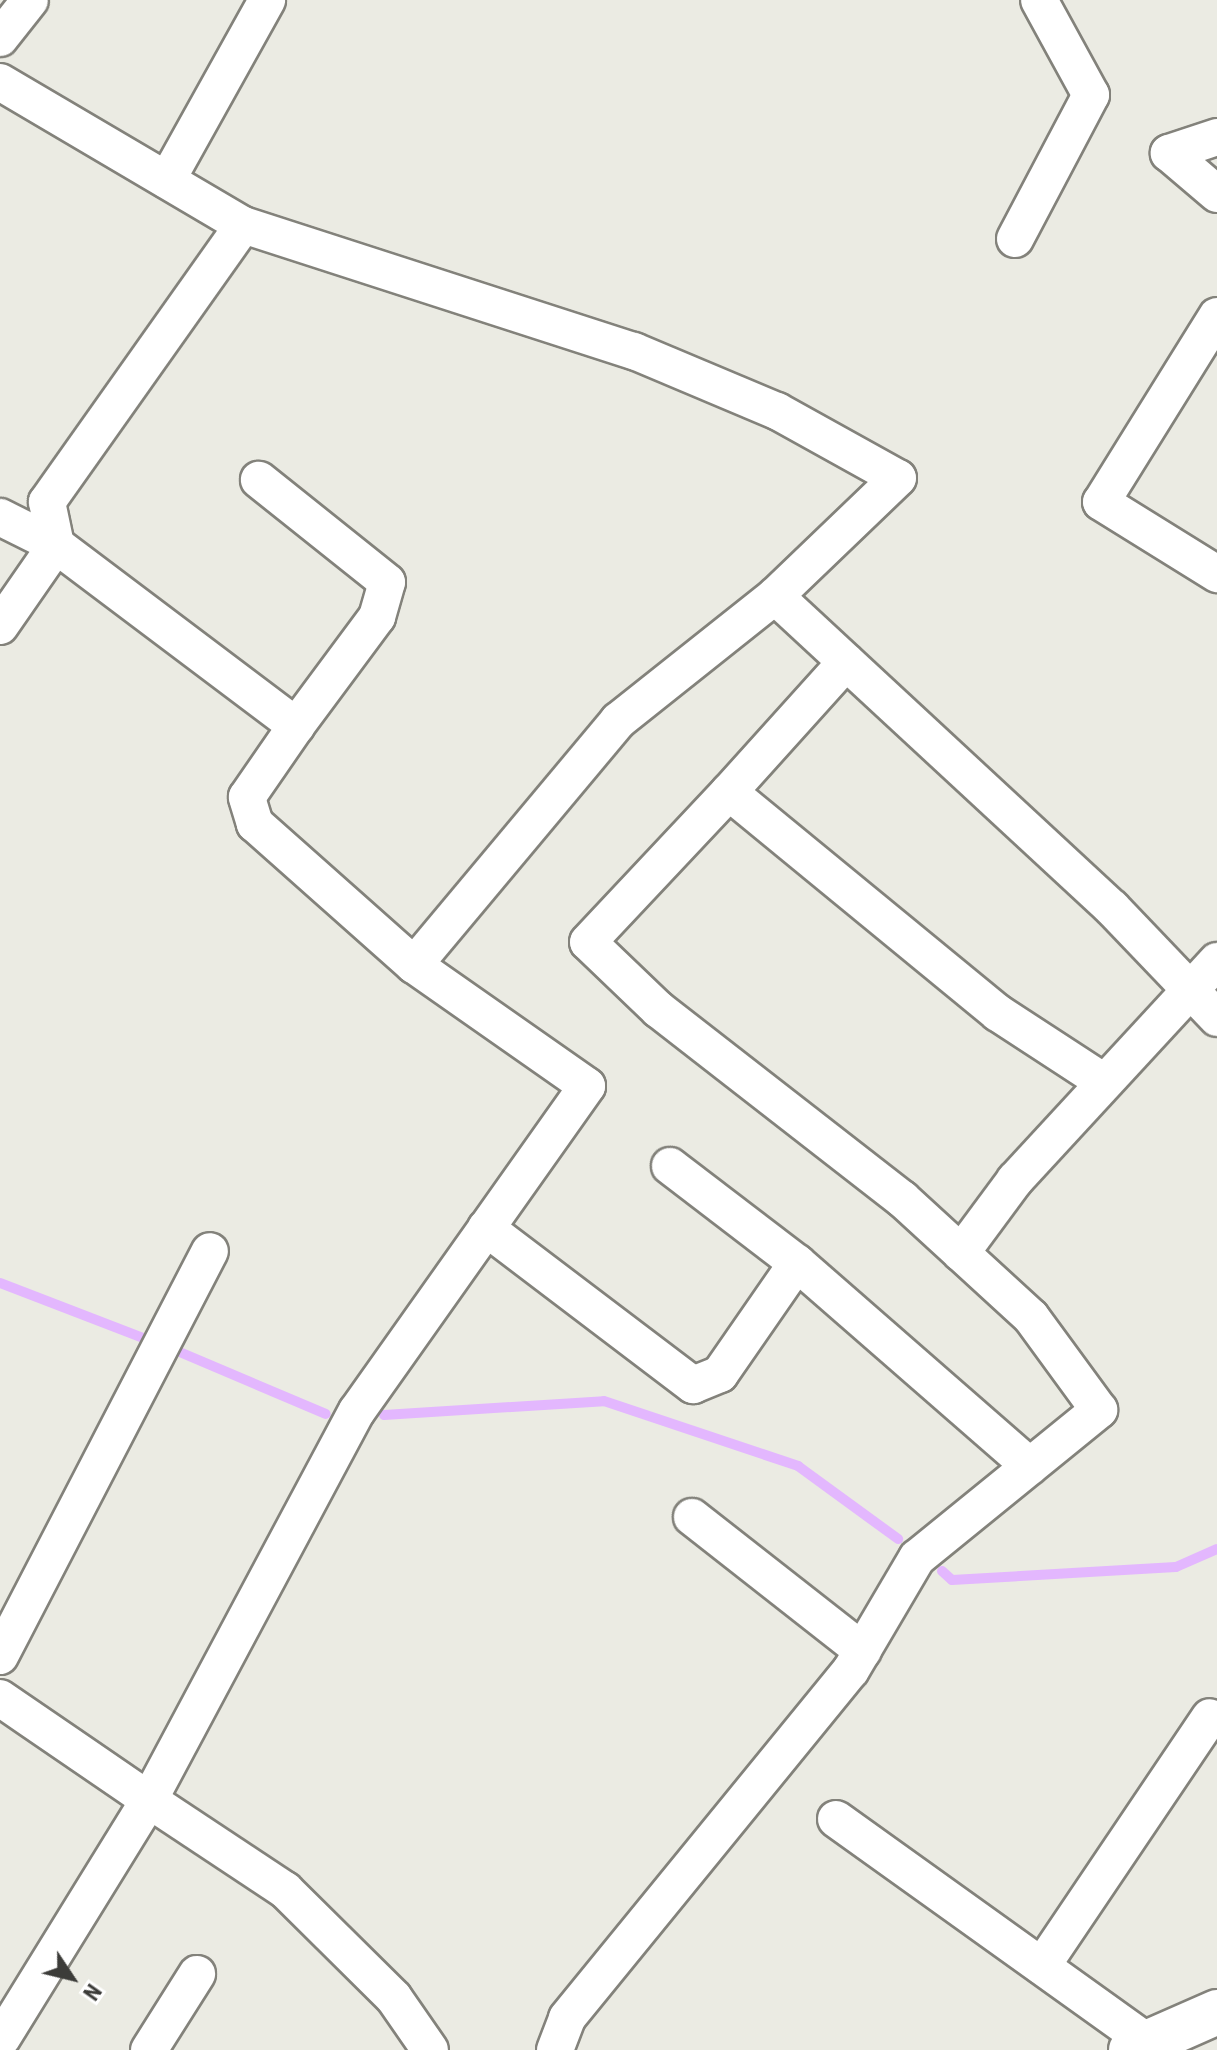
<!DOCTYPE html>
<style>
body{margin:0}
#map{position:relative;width:1217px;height:2050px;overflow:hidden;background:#ebebe3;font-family:"Roboto Condensed",sans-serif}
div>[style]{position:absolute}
.stream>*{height:10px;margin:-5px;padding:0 5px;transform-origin:5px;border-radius:5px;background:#e3b7fe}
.roads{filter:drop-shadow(2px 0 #83827b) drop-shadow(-2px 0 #83827b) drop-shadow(0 2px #83827b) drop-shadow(0 -2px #83827b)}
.minor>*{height:36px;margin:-18px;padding:0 18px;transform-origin:18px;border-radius:18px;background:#fff}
.tertiary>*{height:44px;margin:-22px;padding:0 22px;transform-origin:22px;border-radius:22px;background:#fff}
span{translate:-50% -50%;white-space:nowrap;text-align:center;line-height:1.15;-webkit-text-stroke:6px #fff;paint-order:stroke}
.north{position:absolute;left:32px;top:1938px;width:80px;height:80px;-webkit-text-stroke:6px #fff;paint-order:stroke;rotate:125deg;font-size:22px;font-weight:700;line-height:32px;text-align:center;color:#3c3c39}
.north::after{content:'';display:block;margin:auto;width:28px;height:36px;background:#3c3c39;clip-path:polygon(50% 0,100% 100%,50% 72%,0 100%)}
</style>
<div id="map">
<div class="stream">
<i style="left:0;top:1283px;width:153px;rotate:21deg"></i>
<i style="left:182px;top:1353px;width:156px;rotate:23deg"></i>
<i style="left:384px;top:1415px;width:220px;rotate:-3.6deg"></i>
<i style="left:604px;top:1401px;width:205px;rotate:18.5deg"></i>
<i style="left:798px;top:1466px;width:124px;rotate:36.1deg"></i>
<i style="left:942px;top:1571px;width:13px;rotate:42deg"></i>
<i style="left:952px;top:1580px;width:224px;rotate:-3.3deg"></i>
<i style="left:1176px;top:1567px;width:45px;rotate:-23.7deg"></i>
</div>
<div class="roads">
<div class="minor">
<i style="left:0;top:38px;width:48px;rotate:-51.7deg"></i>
<i style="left:0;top:82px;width:282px;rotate:30.5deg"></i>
<i style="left:1217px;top:137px;width:51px;rotate:161.6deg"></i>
<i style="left:1169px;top:153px;width:63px;rotate:40.5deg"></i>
<i style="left:167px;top:180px;width:206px;rotate:-60.9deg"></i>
<i style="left:1015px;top:239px;width:163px;rotate:-62.2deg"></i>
<i style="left:1091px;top:95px;width:108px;rotate:-118.7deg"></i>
<i style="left:1217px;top:316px;width:219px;rotate:121.9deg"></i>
<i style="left:1101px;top:502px;width:137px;rotate:31.8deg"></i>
<i style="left:0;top:517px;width:63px;rotate:26.6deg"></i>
<i style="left:56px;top:545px;width:301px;rotate:37deg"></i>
<i style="left:296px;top:726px;width:136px;rotate:-53.4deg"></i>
<i style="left:377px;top:617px;width:36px;rotate:-74deg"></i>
<i style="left:387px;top:582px;width:164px;rotate:-141.4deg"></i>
<i style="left:775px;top:596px;width:459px;rotate:42.8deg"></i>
<i style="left:1112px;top:908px;width:152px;rotate:46.3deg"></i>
<i style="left:0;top:626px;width:98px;rotate:-55.3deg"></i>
<i style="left:56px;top:545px;width:44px;rotate:-101.8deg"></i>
<i style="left:47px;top:502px;width:339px;rotate:-54.7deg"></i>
<i style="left:243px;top:225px;width:411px;rotate:17.9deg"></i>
<i style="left:634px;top:351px;width:155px;rotate:22.8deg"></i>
<i style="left:777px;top:411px;width:138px;rotate:29deg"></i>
<i style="left:898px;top:478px;width:170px;rotate:136.2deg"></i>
<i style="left:775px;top:596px;width:201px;rotate:141.5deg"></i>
<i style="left:618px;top:721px;width:318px;rotate:129.9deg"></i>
<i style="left:846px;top:662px;width:175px;rotate:132deg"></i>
<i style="left:729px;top:792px;width:348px;rotate:39.4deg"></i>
<i style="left:998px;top:1013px;width:126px;rotate:33.1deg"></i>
<i style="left:670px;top:1166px;width:160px;rotate:37.4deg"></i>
<i style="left:797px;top:1263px;width:309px;rotate:41.1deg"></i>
<i style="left:486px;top:1228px;width:260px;rotate:37.2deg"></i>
<i style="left:693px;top:1385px;width:29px;rotate:-22deg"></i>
<i style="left:720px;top:1374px;width:135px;rotate:-55.3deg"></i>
<i style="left:961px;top:1253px;width:91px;rotate:-53.5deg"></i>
<i style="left:1015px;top:1180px;width:298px;rotate:-47.3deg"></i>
<i style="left:692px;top:1517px;width:217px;rotate:38.1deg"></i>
<i style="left:0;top:1656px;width:456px;rotate:-62.6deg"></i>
<i style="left:0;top:1698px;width:181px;rotate:34.4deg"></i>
<i style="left:149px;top:1800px;width:441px;rotate:-61.9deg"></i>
<i style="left:357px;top:1411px;width:398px;rotate:-54.7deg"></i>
<i style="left:587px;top:1086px;width:211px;rotate:-145deg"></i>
<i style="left:414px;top:965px;width:213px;rotate:-138.4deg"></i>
<i style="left:255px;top:824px;width:28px;rotate:-107deg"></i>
<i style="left:247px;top:797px;width:86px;rotate:-55.4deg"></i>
<i style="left:836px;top:1819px;width:381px;rotate:35.6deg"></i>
<i style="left:1042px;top:1966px;width:300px;rotate:-56deg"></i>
<i style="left:2px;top:2038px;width:280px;rotate:-58.3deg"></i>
<i style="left:149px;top:1800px;width:163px;rotate:33.5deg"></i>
<i style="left:285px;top:1890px;width:153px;rotate:44.7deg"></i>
<i style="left:394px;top:1998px;width:63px;rotate:55.3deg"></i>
<i style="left:149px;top:2050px;width:90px;rotate:-57.7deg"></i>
<i style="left:555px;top:2050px;width:34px;rotate:-69deg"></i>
<i style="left:567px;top:2018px;width:449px;rotate:-50.8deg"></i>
<i style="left:851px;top:1670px;width:130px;rotate:-59.5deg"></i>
<i style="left:917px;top:1558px;width:235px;rotate:-39.1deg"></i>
<i style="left:1099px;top:1410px;width:115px;rotate:-126.2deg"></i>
<i style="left:1031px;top:1317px;width:175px;rotate:-137.5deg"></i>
<i style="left:902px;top:1199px;width:308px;rotate:-142.1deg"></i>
<i style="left:659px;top:1010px;width:98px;rotate:-136.2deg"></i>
<i style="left:588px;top:942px;width:206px;rotate:-46.8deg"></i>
</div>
<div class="tertiary">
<i style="left:1131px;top:2050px;width:94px;rotate:-23.8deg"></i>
</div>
</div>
<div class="north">N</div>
</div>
